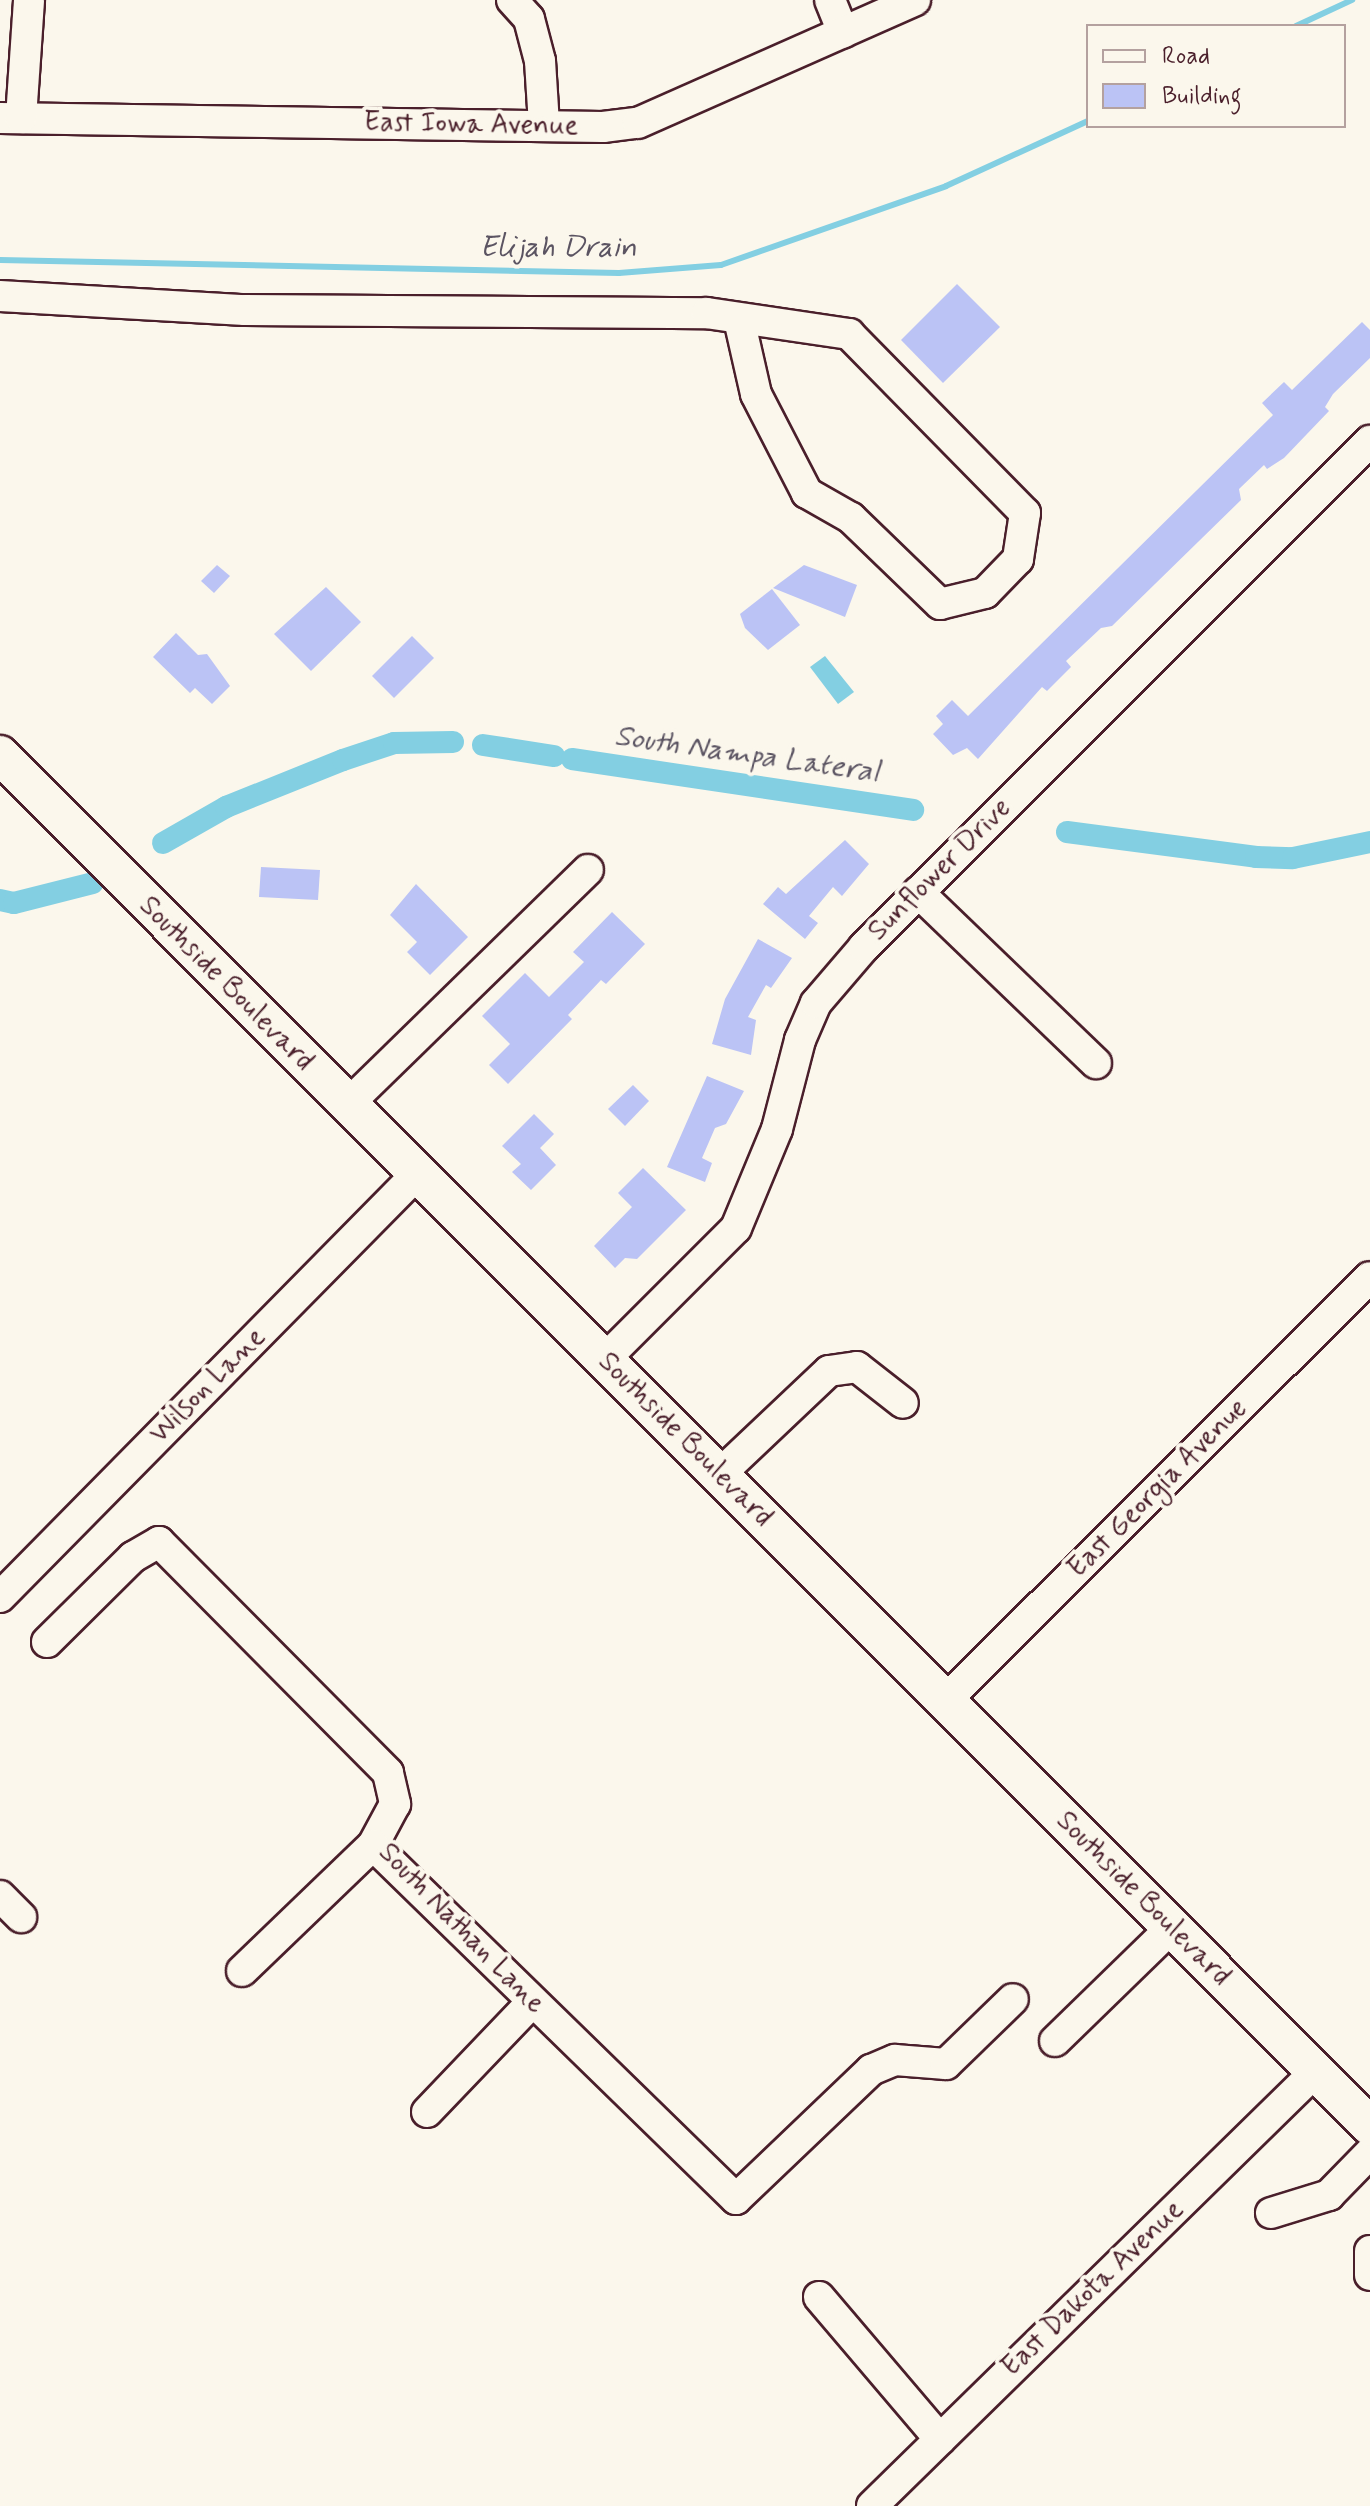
<!DOCTYPE html>
<style>
body{margin:0}
#map{position:relative;width:1370px;height:2506px;overflow:hidden;background:#fbf7ec;font-family:Mynerve,sans-serif}
div>[style]{position:absolute}
.water>*{inset:0;background:#83cfe2}
.stream>*{height:6px;margin:-3px;padding:0 3px;transform-origin:3px;border-radius:3px;background:#83cfe2}
.canal>*{height:22px;margin:-11px;padding:0 11px;transform-origin:11px;border-radius:11px;background:#83cfe2}
.building>*{inset:0;background:#bbc3f5}
.roads{filter:drop-shadow(2px 0 #4a1f2b) drop-shadow(-2px 0 #4a1f2b) drop-shadow(0 2px #4a1f2b) drop-shadow(0 -2px #4a1f2b)}
.minor>*{height:30px;margin:-15px;padding:0 15px;transform-origin:15px;border-radius:15px;background:#fbf7ec}
.major>*{height:38px;margin:-19px;padding:0 19px;transform-origin:19px;border-radius:19px;background:#fbf7ec}
span{translate:-50% -50%;white-space:nowrap;text-align:center;line-height:1.15;-webkit-text-stroke:8px #fbf7ec;paint-order:stroke}
.street-label{font-size:28px;color:#4a1f2b}
.water-label{font-size:30px;color:#5b5462;font-style:italic}
.legend{position:absolute;left:1086px;top:24px;width:260px;height:104px;box-sizing:border-box;background:#fbf7ec;border:2px solid #b4a19f;margin:0;padding:10px 14px;list-style:none;font-size:24px;color:#4a1f2b}
.legend li{display:flex;align-items:center;gap:16px;height:40px}
.legend b{width:40px;border:2px solid #b4a19f}
</style>
<div id="map">
<div class="water">
<i style="clip-path:polygon(825px 656px,854px 692px,838px 704px,810px 667px)"></i>
</div>
<div class="stream">
<i style="left:1296px;top:26px;width:62px;rotate:-24.9deg"></i>
<i style="left:0;top:260px;width:619px;rotate:1.2deg"></i>
<i style="left:619px;top:273px;width:102px;rotate:-4.5deg"></i>
<i style="left:721px;top:265px;width:238px;rotate:-19.3deg"></i>
<i style="left:946px;top:186px;width:156px;rotate:-24.6deg"></i>
</div>
<div class="canal">
<i style="left:483px;top:745px;width:72px;rotate:8.8deg"></i>
<i style="left:572px;top:759px;width:345px;rotate:8.5deg"></i>
<i style="left:1067px;top:832px;width:191px;rotate:7.5deg"></i>
<i style="left:1256px;top:857px;width:37px;rotate:2deg"></i>
<i style="left:1293px;top:858px;width:79px;rotate:-11.7deg"></i>
<i style="left:163px;top:843px;width:73px;rotate:-29.7deg"></i>
<i style="left:226px;top:807px;width:126px;rotate:-21.9deg"></i>
<i style="left:343px;top:760px;width:54px;rotate:-18.4deg"></i>
<i style="left:394px;top:743px;width:59px;rotate:-1deg"></i>
<i style="left:0;top:900px;width:14px;rotate:12deg"></i>
<i style="left:14px;top:903px;width:81px;rotate:-14.2deg"></i>
</div>
<div class="building">
<i style="clip-path:polygon(957px 284px,1000px 327px,943px 383px,901px 340px)"></i>
<i style="clip-path:polygon(1362px 322px,1370px 330px,1370px 358px,1333px 394px,1325px 407px,1329px 411px,1284px 458px,1267px 469px,1264px 465px,1239px 489px,1241px 500px,1112px 626px,1101px 628px,1066px 661px,1071px 667px,1047px 691px,1042px 687px,978px 759px,967px 748px,953px 755px,933px 734px,943px 724px,936px 716px,952px 700px,968px 716px,1273px 415px,1262px 403px,1284px 382px,1292px 390px)"></i>
<i style="clip-path:polygon(217px 565px,230px 576px,214px 593px,201px 581px)"></i>
<i style="clip-path:polygon(804px 565px,857px 585px,845px 617px,773px 588px)"></i>
<i style="clip-path:polygon(326px 587px,361px 622px,311px 671px,274px 634px)"></i>
<i style="clip-path:polygon(772px 589px,800px 625px,768px 650px,745px 628px,740px 614px)"></i>
<i style="clip-path:polygon(176px 633px,198px 655px,207px 654px,230px 686px,212px 704px,195px 688px,190px 693px,153px 657px)"></i>
<i style="clip-path:polygon(412px 636px,434px 658px,394px 698px,372px 676px)"></i>
<i style="clip-path:polygon(845px 840px,869px 864px,842px 896px,833px 887px,809px 916px,818px 923px,805px 939px,763px 904px,778px 887px,786px 894px)"></i>
<i style="clip-path:polygon(261px 867px,320px 870px,318px 900px,259px 897px)"></i>
<i style="clip-path:polygon(416px 884px,468px 937px,430px 975px,407px 952px,417px 942px,390px 915px)"></i>
<i style="clip-path:polygon(612px 912px,645px 944px,606px 984px,601px 980px,568px 1015px,572px 1019px,508px 1084px,489px 1065px,510px 1044px,482px 1016px,525px 973px,549px 997px,584px 962px,573px 952px)"></i>
<i style="clip-path:polygon(758px 939px,792px 958px,771px 988px,766px 985px,748px 1017px,756px 1020px,751px 1055px,712px 1044px,725px 999px)"></i>
<i style="clip-path:polygon(707px 1076px,744px 1091px,726px 1124px,715px 1128px,702px 1158px,712px 1163px,705px 1182px,667px 1167px)"></i>
<i style="clip-path:polygon(633px 1085px,649px 1101px,625px 1126px,608px 1109px)"></i>
<i style="clip-path:polygon(534px 1114px,554px 1134px,540px 1148px,556px 1165px,531px 1190px,512px 1172px,521px 1164px,502px 1146px)"></i>
<i style="clip-path:polygon(643px 1168px,686px 1210px,637px 1259px,625px 1258px,615px 1268px,594px 1246px,632px 1207px,618px 1193px)"></i>
</div>
<div class="roads">
<div class="minor">
<i style="left:512px;top:0;width:25px;rotate:48deg"></i>
<i style="left:529px;top:19px;width:43px;rotate:75.3deg"></i>
<i style="left:540px;top:61px;width:64px;rotate:86.4deg"></i>
<i style="left:830px;top:0;width:35px;rotate:68deg"></i>
<i style="left:0;top:118px;width:603px;rotate:0.86deg"></i>
<i style="left:603px;top:127px;width:35px;rotate:-7deg"></i>
<i style="left:638px;top:123px;width:303px;rotate:-23.9deg"></i>
<i style="left:21px;top:118px;width:118px;rotate:-86.1deg"></i>
<i style="left:0;top:296px;width:245px;rotate:3.3deg"></i>
<i style="left:245px;top:310px;width:462px;rotate:0.4deg"></i>
<i style="left:707px;top:313px;width:144px;rotate:8.4deg"></i>
<i style="left:849px;top:334px;width:251px;rotate:45.5deg"></i>
<i style="left:1025px;top:513px;width:47px;rotate:98.7deg"></i>
<i style="left:1018px;top:559px;width:47px;rotate:134.1deg"></i>
<i style="left:985px;top:593px;width:46px;rotate:166.3deg"></i>
<i style="left:940px;top:604px;width:124px;rotate:-136deg"></i>
<i style="left:851px;top:518px;width:51px;rotate:-150.4deg"></i>
<i style="left:807px;top:493px;width:111px;rotate:-117.3deg"></i>
<i style="left:756px;top:394px;width:77px;rotate:-102.8deg"></i>
<i style="left:918px;top:892px;width:247px;rotate:43.9deg"></i>
<i style="left:346px;top:1106px;width:338px;rotate:-44.3deg"></i>
<i style="left:605px;top:1359px;width:185px;rotate:-45deg"></i>
<i style="left:736px;top:1228px;width:107px;rotate:-67.5deg"></i>
<i style="left:777px;top:1129px;width:92px;rotate:-75.5deg"></i>
<i style="left:800px;top:1040px;width:40px;rotate:-66.6deg"></i>
<i style="left:816px;top:1003px;width:74px;rotate:-49.4deg"></i>
<i style="left:864px;top:947px;width:716px;rotate:-45deg"></i>
<i style="left:720px;top:1474px;width:150px;rotate:-43.4deg"></i>
<i style="left:829px;top:1371px;width:28px;rotate:-8deg"></i>
<i style="left:857px;top:1367px;width:58px;rotate:38deg"></i>
<i style="left:0;top:1597px;width:591px;rotate:-45.41deg"></i>
<i style="left:47px;top:1642px;width:121px;rotate:-44.7deg"></i>
<i style="left:133px;top:1557px;width:30px;rotate:-30deg"></i>
<i style="left:159px;top:1542px;width:325px;rotate:45.2deg"></i>
<i style="left:388px;top:1773px;width:32px;rotate:77deg"></i>
<i style="left:395px;top:1804px;width:47px;rotate:118.2deg"></i>
<i style="left:373px;top:1845px;width:507px;rotate:44.28deg"></i>
<i style="left:736px;top:2199px;width:187px;rotate:-43.7deg"></i>
<i style="left:871px;top:2070px;width:26px;rotate:-23deg"></i>
<i style="left:895px;top:2060px;width:51px;rotate:4.5deg"></i>
<i style="left:946px;top:2064px;width:93px;rotate:-44.1deg"></i>
<i style="left:945px;top:1701px;width:600px;rotate:-44.93deg"></i>
<i style="left:0;top:1896px;width:30px;rotate:45deg"></i>
<i style="left:242px;top:1971px;width:182px;rotate:-43.9deg"></i>
<i style="left:1055px;top:2041px;width:162px;rotate:-44.2deg"></i>
<i style="left:427px;top:2112px;width:152px;rotate:-46.3deg"></i>
<i style="left:1271px;top:2213px;width:61px;rotate:-17.2deg"></i>
<i style="left:1329px;top:2195px;width:59px;rotate:-45.7deg"></i>
<i style="left:1370px;top:2251px;width:24px;rotate:90deg"></i>
<i style="left:819px;top:2297px;width:187px;rotate:49.6deg"></i>
<i style="left:872px;top:2506px;width:620px;rotate:-44.41deg"></i>
</div>
<div class="major">
<i style="left:0;top:755px;width:1938px;rotate:45.02deg"></i>
</div>
</div>
<div class="street-label">
<span style="left:471px;top:125px;rotate:1deg">East Iowa Avenue</span>
<span style="left:940px;top:870px;rotate:-45deg">Sunflower Drive</span>
<span style="left:226px;top:984px;rotate:45deg">Southside Boulevard</span>
<span style="left:208px;top:1386px;rotate:-45deg">Wilson Lane</span>
<span style="left:685px;top:1440px;rotate:45deg">Southside Boulevard</span>
<span style="left:1158px;top:1489px;rotate:-45deg">East Georgia Avenue</span>
<span style="left:1143px;top:1899px;rotate:45deg">Southside Boulevard</span>
<span style="left:461px;top:1929px;rotate:46deg">South Nathan Lane</span>
<span style="left:1093px;top:2289px;rotate:-44deg">East Dakota Avenue</span>
</div>
<div class="water-label">
<span style="left:558px;top:248px">Elijah Drain</span>
<span style="left:747px;top:755px;rotate:8deg">South Nampa Lateral</span>
</div>
<ul class="legend">
<li><b style="height:10px;background:#fbf7ec"></b>Road</li>
<li><b style="height:22px;background:#bbc3f5"></b>Building</li>
</ul>
</div>
